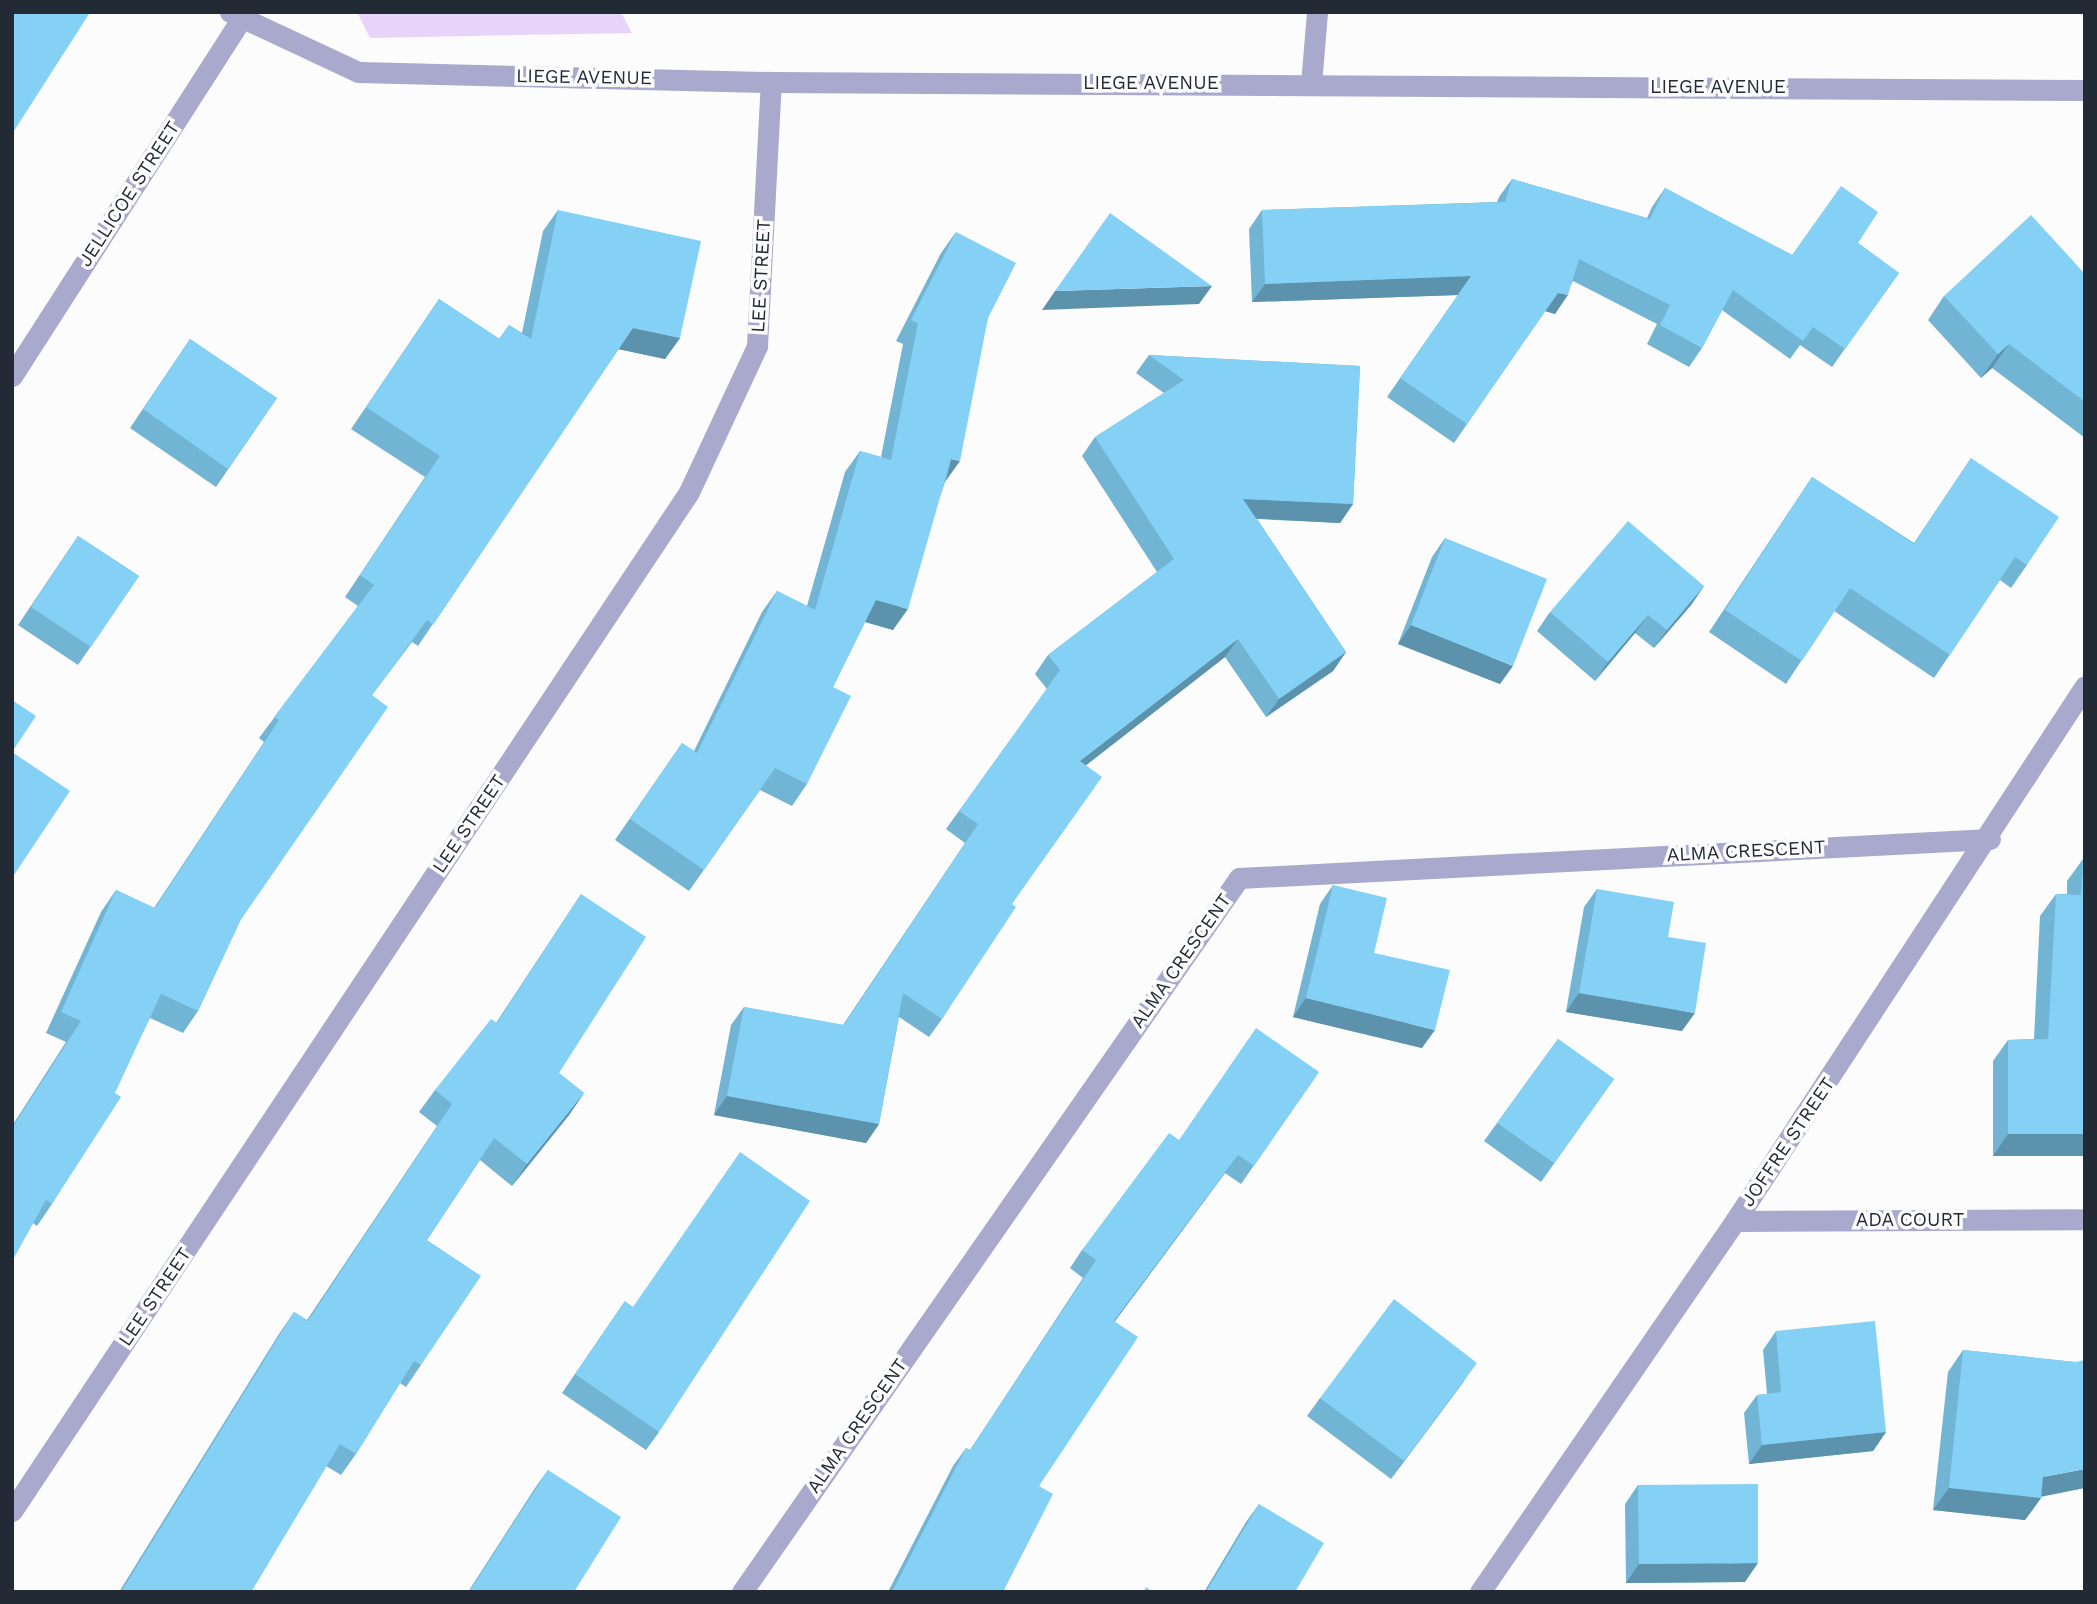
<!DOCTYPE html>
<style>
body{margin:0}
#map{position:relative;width:2097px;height:1604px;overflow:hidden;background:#fcfcfc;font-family:"Work Sans",sans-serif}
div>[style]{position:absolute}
.green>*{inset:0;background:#e9d4f9}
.street>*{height:21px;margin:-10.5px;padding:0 10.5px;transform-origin:10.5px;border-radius:10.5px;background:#a8a9cd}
.wall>*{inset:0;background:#72b4d3}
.shaded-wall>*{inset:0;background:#5d92ac}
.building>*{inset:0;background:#85d1f5}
span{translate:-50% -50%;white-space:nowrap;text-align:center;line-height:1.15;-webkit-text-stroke:7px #fcfcfc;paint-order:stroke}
.street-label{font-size:19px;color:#212a35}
.frame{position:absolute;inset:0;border:14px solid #212a35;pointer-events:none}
</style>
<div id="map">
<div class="green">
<i style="clip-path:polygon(357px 12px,621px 12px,632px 33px,370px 38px)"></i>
</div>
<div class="street">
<i style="left:230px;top:12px;width:141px;rotate:25.1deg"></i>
<i style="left:358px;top:72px;width:413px;rotate:1.4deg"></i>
<i style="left:771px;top:82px;width:1314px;rotate:0.35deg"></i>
<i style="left:1311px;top:84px;width:72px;rotate:-85.2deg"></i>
<i style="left:12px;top:376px;width:433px;rotate:-57.3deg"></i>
<i style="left:1735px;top:1221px;width:350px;rotate:-0.3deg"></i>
<i style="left:12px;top:1511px;width:1223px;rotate:-56.4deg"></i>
<i style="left:689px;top:492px;width:161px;rotate:-65deg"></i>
<i style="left:757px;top:346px;width:264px;rotate:-87deg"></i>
<i style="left:742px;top:1592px;width:870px;rotate:-55.16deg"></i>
<i style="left:1239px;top:878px;width:752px;rotate:-2.97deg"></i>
<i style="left:1480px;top:1592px;width:450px;rotate:-55.5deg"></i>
<i style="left:1735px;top:1221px;width:639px;rotate:-56.81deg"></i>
</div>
<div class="wall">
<i style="clip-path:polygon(1512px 179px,1647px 218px,1652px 207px,1665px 188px,1792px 255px,1858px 243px,1899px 273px,1832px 367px,1800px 345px,1790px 359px,1722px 310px,1702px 348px,1689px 367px,1647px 344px,1657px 324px,1573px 281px,1555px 314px,1545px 311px,1454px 443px,1387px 397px,1458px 295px,1252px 302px,1249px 229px,1262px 210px,1497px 202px,1499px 197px)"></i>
<i style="clip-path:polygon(558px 210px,680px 338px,665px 359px,618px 349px,418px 646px,412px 642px,372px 695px,240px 921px,198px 1011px,183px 1033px,150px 1018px,52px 1204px,37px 1226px,33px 1223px,12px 1261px,12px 1126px,66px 1042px,46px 1033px,101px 912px,116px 890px,154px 908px,264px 742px,259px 738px,358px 606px,345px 597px,425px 477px,351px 429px,439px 299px,499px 339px,509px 325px,522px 333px,543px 231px)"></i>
<i style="clip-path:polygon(956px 232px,988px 318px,945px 482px,893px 630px,865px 622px,833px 687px,807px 784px,792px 806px,760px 790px,689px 891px,615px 840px,682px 743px,694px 751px,762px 612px,777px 591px,807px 606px,845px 472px,860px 451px,881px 457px,903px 344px,896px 341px,941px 253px)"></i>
<i style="clip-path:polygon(2085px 274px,2085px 438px,1992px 368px,1981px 378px,1928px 320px,1944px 296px)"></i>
<i style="clip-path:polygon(190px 339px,277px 398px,216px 487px,130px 428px)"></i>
<i style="clip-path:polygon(1149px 355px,1360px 366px,1353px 504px,1340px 523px,1257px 519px,1346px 652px,1333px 671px,1266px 717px,1225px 657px,1085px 766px,1012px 904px,942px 1019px,929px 1037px,899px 1017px,879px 1124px,866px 1143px,714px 1115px,731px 1025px,744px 1007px,843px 1025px,965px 843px,946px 829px,1047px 689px,1035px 674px,1048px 655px,1157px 572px,1082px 456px,1095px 437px,1164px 393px,1136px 373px)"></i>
<i style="clip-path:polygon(1971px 458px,2027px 565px,2011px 588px,2000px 580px,1934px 678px,1834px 611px,1786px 684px,1709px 632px,1812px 477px,1914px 543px)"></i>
<i style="clip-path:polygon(78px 536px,139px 576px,78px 665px,18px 625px)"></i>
<i style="clip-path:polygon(1445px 538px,1500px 684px,1398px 644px,1432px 557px)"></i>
<i style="clip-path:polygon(1704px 586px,1691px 605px,1654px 648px,1635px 633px,1595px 681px,1537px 631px,1550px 612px)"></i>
<i style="clip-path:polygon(2083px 859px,2085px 1156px,1993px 1156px,1993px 1061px,2008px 1040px,2034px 1039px,2040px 916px,2056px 894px,2067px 894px,2067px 881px)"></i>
<i style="clip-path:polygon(1333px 885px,1374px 953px,1422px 1048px,1293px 1017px,1320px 904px)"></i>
<i style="clip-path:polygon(1597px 889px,1668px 937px,1682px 1031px,1566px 1012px,1584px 907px)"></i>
<i style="clip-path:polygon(581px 894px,559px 1073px,584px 1093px,569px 1115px,512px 1186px,480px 1160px,427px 1240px,421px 1365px,406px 1387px,400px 1383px,356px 1454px,341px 1475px,326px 1466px,251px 1592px,119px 1592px,279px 1334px,294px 1312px,307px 1320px,437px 1126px,419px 1112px,435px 1090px,496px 1023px)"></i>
<i style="clip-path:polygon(1558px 1039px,1614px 1079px,1541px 1182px,1484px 1141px)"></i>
<i style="clip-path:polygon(1319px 1072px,1241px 1184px,1225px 1173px,1114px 1322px,1039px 1486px,1003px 1592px,888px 1592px,953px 1466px,966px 1448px,970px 1450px,1083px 1278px,1070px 1268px,1082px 1250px,1179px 1140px)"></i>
<i style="clip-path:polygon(625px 1301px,659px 1432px,646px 1450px,562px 1393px)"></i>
<i style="clip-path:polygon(1776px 1331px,1886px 1432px,1873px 1451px,1749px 1464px,1744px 1413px,1757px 1395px,1767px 1394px,1763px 1350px)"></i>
<i style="clip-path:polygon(1963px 1350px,2075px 1362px,2041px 1498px,2025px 1520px,1933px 1510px,1948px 1372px)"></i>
<i style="clip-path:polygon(1464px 1381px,1391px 1479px,1307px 1416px,1320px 1398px)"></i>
<i style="clip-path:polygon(548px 1470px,574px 1592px,468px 1592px,535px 1488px)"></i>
<i style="clip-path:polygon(1638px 1485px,1745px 1582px,1626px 1583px,1625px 1504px)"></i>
<i style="clip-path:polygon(1259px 1504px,1295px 1592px,1204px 1592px,1246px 1522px)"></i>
</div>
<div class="shaded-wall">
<i style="clip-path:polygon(1471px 276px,1458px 295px,1252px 302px,1265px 284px)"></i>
<i style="clip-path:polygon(1212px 286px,1199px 304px,1042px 310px,1055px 291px)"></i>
<i style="clip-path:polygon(1558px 293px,1568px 295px,1555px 314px,1545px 311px)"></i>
<i style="clip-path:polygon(633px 328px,680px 338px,665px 359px,618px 349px)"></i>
<i style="clip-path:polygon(2009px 344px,1992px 368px,1981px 378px,1998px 354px)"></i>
<i style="clip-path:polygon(951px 459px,960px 461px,945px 482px)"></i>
<i style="clip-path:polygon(1243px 499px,1353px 504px,1340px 523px,1230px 517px)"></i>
<i style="clip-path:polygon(1704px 586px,1691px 605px,1654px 648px,1667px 630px)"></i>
<i style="clip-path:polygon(876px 600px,908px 609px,893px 630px,862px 621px)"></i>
<i style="clip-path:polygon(1648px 615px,1635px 633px,1595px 681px,1608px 662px)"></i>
<i style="clip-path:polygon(1411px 625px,1513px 666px,1500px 684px,1398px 644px)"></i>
<i style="clip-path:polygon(1238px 639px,1225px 657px,1067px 780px,1080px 761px)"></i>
<i style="clip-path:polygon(1346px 652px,1333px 671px,1266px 717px,1279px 699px)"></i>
<i style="clip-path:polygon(1579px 993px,1695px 1013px,1682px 1031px,1566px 1012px)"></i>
<i style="clip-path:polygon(1306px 998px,1435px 1030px,1422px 1048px,1293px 1017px)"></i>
<i style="clip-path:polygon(584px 1093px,569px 1115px,512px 1186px,527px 1164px)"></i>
<i style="clip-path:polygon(727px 1096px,879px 1124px,866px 1143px,714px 1115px)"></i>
<i style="clip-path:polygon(2008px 1134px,2085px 1134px,2085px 1156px,1993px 1156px)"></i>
<i style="clip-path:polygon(1238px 1155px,1225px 1173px,1101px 1340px,1114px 1321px)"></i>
<i style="clip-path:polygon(1477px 1363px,1464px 1381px,1391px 1479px,1404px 1461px)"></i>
<i style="clip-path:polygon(1886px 1432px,1873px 1451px,1749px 1464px,1762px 1445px)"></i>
<i style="clip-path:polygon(2085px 1469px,2085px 1488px,2035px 1498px,2041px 1498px,2025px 1520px,1933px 1510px,1949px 1488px,2043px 1477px)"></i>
<i style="clip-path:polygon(1758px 1563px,1745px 1582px,1626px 1583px,1639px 1564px)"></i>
</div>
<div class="building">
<i style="clip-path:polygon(12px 12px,87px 12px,89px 14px,12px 134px)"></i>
<i style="clip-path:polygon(1512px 179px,1650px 219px,1665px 188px,1792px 255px,1841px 186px,1878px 212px,1858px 243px,1899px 273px,1845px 349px,1813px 327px,1803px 341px,1733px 290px,1702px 348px,1660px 325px,1670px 305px,1579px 259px,1568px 295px,1558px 293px,1467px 424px,1400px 378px,1471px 276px,1265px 284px,1262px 210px,1505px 202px)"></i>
<i style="clip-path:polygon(558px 210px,701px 241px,680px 338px,633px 328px,433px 625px,427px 620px,372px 695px,388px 707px,240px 921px,198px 1011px,161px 994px,115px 1093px,121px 1097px,52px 1204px,46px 1200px,12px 1261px,12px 1128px,81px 1021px,61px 1012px,116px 890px,155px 908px,279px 720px,274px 717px,374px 585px,360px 575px,440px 456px,366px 407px,439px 299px,500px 339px,509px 325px,531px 339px)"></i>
<i style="clip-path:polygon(1110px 213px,1212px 286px,1055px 291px)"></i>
<i style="clip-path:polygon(2031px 215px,2085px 274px,2085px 402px,2009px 344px,1998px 354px,1944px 296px)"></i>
<i style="clip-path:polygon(956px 232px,1016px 263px,988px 318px,960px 461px,951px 459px,908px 609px,876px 600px,833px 687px,851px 696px,807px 784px,775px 768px,704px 870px,630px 819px,682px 743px,697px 753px,777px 591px,815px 610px,860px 451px,891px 460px,918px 323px,911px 320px)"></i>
<i style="clip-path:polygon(190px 339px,277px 398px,228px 469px,143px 409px)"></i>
<i style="clip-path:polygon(1149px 355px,1360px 366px,1353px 504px,1243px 499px,1346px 652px,1279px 699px,1238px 639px,1080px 761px,1102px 777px,1012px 904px,1016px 907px,942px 1019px,903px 993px,879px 1124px,727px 1096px,744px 1007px,844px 1025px,978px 824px,959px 811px,1060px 670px,1048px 655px,1174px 559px,1095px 437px,1184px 380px)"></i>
<i style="clip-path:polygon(1971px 458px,2059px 517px,2027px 565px,2015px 557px,1950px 655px,1850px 588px,1802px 661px,1725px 610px,1812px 477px,1914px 544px)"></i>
<i style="clip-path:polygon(1628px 521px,1704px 586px,1667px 630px,1648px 615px,1608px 662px,1550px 612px)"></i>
<i style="clip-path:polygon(78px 536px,139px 576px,91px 647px,31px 607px)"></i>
<i style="clip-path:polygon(1445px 538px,1547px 579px,1513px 666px,1411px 625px)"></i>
<i style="clip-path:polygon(12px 700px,36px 716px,12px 752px,70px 791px,12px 878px)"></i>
<i style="clip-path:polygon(2083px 859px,2085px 859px,2085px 1134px,2008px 1134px,2008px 1040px,2048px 1039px,2056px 894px,2081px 895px)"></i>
<i style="clip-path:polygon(1333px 885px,1387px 898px,1374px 953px,1450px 970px,1435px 1030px,1306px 998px)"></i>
<i style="clip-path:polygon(1597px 889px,1674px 902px,1668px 937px,1706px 943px,1695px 1013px,1579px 993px)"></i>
<i style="clip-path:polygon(581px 894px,646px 937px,559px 1073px,584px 1093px,527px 1164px,494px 1138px,427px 1240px,481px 1276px,421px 1365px,414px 1361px,356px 1454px,340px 1444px,251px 1592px,121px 1592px,294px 1312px,308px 1321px,452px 1104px,435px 1090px,491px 1019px,497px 1023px)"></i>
<i style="clip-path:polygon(1256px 1028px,1319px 1072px,1254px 1166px,1238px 1155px,1114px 1321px,1138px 1337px,1039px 1486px,1053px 1494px,1003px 1592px,892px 1592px,966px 1448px,970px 1450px,1096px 1260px,1082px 1250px,1169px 1133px,1179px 1140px)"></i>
<i style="clip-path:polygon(1558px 1039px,1614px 1079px,1554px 1163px,1497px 1123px)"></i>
<i style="clip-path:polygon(740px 1152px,810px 1201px,659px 1432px,575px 1374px,625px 1301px,633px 1307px)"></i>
<i style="clip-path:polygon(1394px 1299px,1477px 1363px,1404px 1461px,1320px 1398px)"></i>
<i style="clip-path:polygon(1875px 1321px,1886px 1432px,1762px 1445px,1757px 1395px,1781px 1392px,1776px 1331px)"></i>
<i style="clip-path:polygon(1963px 1350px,2075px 1362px,2085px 1360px,2085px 1469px,2043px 1477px,2041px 1498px,1949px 1488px)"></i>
<i style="clip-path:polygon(548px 1470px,621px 1517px,574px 1592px,469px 1592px)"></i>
<i style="clip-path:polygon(1758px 1484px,1758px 1563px,1639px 1564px,1638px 1485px)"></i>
<i style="clip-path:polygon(1259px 1504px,1324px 1543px,1295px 1592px,1206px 1592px)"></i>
<i style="clip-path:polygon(1146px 1587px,1153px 1592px,1143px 1592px)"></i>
</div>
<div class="street-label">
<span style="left:584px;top:77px;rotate:1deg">LIEGE AVENUE</span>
<span style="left:1151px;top:83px">LIEGE AVENUE</span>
<span style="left:1718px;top:87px">LIEGE AVENUE</span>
<span style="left:129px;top:194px;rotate:-57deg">JELLICOE STREET</span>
<span style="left:761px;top:276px;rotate:-87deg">LEE STREET</span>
<span style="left:469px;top:824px;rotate:-56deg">LEE STREET</span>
<span style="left:1746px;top:851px;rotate:-3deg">ALMA CRESCENT</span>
<span style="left:1181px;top:961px;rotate:-55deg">ALMA CRESCENT</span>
<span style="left:1788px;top:1142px;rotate:-56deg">JOFFRE STREET</span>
<span style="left:1910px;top:1220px">ADA COURT</span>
<span style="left:155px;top:1297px;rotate:-56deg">LEE STREET</span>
<span style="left:857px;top:1426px;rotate:-55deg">ALMA CRESCENT</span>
</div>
<div class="frame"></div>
</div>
